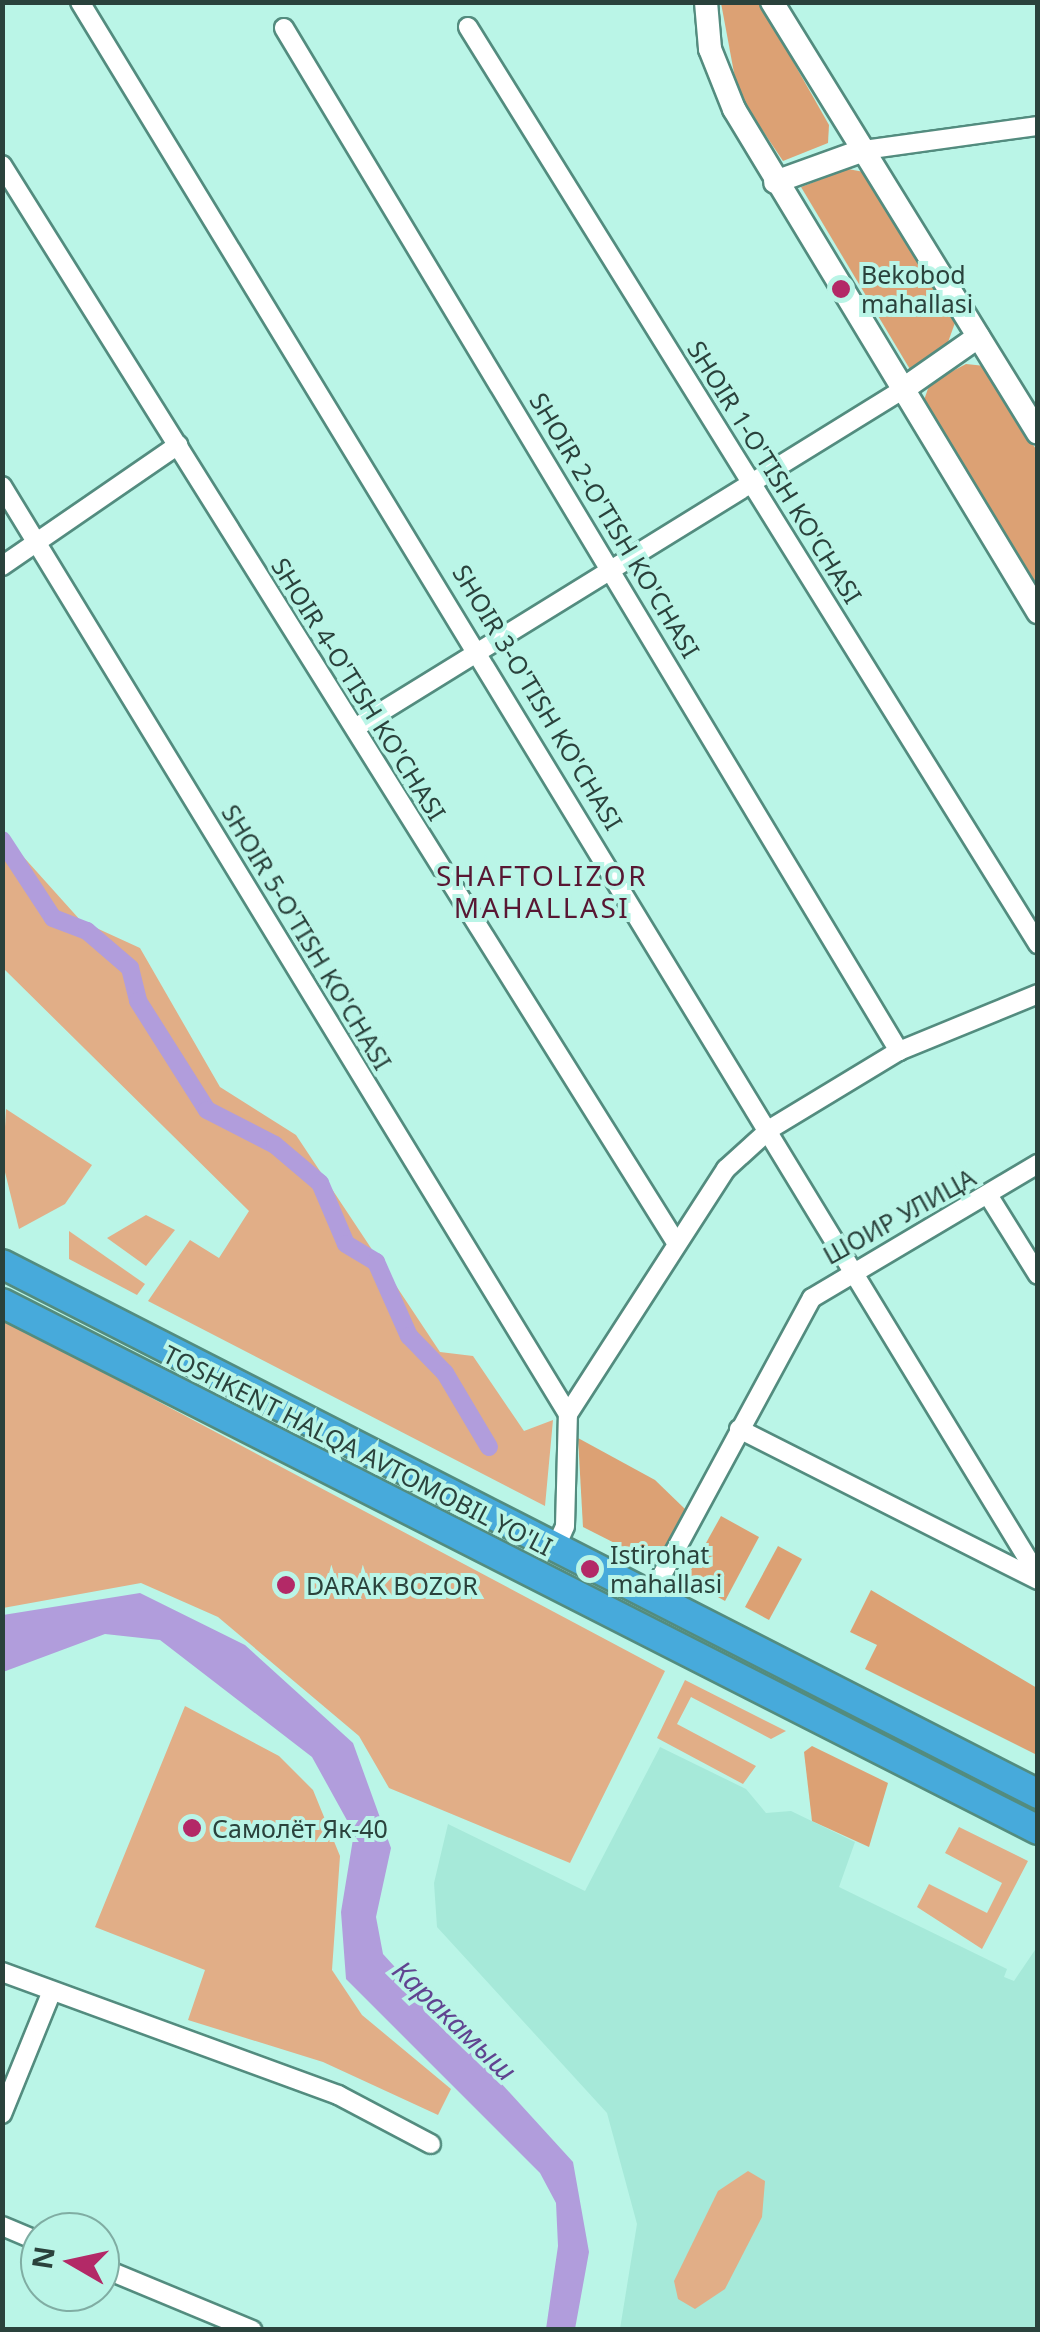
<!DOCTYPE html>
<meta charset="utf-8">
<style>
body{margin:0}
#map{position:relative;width:1040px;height:2332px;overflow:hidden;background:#baf5e7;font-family:"Noto Sans",sans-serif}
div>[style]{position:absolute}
.built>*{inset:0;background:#a6e9d9}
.green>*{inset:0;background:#e1ae87}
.forest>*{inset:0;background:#dca174}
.water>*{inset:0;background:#b19ddc}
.canal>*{height:18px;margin:-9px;padding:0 9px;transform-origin:9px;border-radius:9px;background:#b19ddc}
.roads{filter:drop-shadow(2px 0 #538c7f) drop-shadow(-2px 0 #538c7f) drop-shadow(0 2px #538c7f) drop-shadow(0 -2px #538c7f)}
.minor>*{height:18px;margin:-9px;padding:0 9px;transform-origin:9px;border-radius:9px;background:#fff}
.secondary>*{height:22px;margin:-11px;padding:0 11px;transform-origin:11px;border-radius:11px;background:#fff}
.trunk>*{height:28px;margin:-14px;padding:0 14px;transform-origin:14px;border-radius:14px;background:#47aadb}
.dots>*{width:28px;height:28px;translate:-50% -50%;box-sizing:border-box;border:5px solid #baf5e7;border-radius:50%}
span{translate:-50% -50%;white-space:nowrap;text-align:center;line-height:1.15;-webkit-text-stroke:8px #baf5e7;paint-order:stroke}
.poi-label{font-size:25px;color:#2a423c}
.left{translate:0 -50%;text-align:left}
.street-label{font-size:25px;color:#2a423c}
.neighbourhood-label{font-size:28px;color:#581733;letter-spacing:2.5px}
.water-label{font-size:28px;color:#604490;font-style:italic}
.frame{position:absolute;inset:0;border:5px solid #2a423c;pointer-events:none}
.north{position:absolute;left:20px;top:2212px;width:100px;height:100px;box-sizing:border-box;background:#baf5e7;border:2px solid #80ada3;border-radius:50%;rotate:279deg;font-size:28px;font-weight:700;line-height:40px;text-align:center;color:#2a423c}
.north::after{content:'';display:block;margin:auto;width:35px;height:45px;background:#b32967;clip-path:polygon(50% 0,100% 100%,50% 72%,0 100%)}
</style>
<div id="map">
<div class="built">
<i style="clip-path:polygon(660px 1747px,746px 1789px,766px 1813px,791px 1811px,855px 1842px,839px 1887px,1007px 1969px,1004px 1977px,1014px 1981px,1037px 1947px,1037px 2329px,620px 2329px,637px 2224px,607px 2113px,437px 1927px,434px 1883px,448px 1824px,585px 1891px)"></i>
</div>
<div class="green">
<i style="clip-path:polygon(2px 833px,81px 921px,140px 948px,220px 1087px,296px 1135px,440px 1352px,473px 1356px,524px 1431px,553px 1420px,545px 1506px,148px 1301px,190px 1240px,219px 1258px,249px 1211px,3px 968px)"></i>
<i style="clip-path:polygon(6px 1109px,92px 1165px,65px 1204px,19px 1229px,3px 1164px)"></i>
<i style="clip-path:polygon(146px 1215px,175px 1230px,146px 1266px,107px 1238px)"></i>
<i style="clip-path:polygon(69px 1231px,145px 1284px,137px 1295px,69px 1259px)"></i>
<i style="clip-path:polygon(3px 1319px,665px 1671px,570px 1863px,389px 1788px,359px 1736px,218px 1617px,141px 1583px,3px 1608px)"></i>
<i style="clip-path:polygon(685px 1680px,786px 1731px,771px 1739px,691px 1697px,677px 1724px,756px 1766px,743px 1784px,657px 1738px)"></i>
<i style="clip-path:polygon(185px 1706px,279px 1756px,313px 1790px,340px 1856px,332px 1970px,362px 2015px,451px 2089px,438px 2115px,323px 2062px,188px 2020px,205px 1970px,95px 1927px)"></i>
<i style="clip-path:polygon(959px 1827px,1028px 1861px,982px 1949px,917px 1907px,929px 1884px,987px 1913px,1002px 1883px,945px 1853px)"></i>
<i style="clip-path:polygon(748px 2171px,765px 2181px,762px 2217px,725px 2289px,695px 2309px,678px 2299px,674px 2281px,718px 2191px)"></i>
</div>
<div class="forest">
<i style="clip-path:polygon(721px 3px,760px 3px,829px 125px,828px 143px,783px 161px,738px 94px)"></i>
<i style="clip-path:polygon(848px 169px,864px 172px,956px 320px,947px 345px,911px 371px,801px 187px)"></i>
<i style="clip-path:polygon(966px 364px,985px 366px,1037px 451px,1037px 585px,924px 400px,930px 383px)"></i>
<i style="clip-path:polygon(578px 1438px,655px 1480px,685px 1509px,658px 1565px,583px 1527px)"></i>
<i style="clip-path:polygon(721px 1516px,759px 1537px,725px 1601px,686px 1579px)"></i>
<i style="clip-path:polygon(778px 1546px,802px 1559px,769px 1620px,745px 1607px)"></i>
<i style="clip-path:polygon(871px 1590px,1037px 1688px,1037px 1755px,865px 1669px,877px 1645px,850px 1632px)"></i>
<i style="clip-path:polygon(812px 1746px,888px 1783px,869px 1847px,812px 1821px,804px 1752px)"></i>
</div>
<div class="water">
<i style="clip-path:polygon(140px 1593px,245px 1645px,353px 1743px,391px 1848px,376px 1917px,383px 1954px,573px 2162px,589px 2252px,575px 2329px,546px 2329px,558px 2246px,556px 2203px,540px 2173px,346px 1979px,341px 1912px,354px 1833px,312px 1757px,160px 1640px,105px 1634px,3px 1672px,3px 1615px)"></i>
</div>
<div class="canal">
<i style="left:2px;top:840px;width:93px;rotate:56.8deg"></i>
<i style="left:53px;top:918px;width:36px;rotate:21deg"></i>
<i style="left:87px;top:931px;width:57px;rotate:40.7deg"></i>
<i style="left:130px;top:968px;width:34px;rotate:76deg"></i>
<i style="left:138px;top:1001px;width:129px;rotate:57.7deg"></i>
<i style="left:207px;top:1110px;width:76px;rotate:27.2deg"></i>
<i style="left:275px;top:1145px;width:59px;rotate:40.2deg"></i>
<i style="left:320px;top:1183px;width:66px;rotate:66.9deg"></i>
<i style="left:346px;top:1244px;width:35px;rotate:31deg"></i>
<i style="left:376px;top:1262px;width:81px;rotate:66deg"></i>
<i style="left:409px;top:1336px;width:52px;rotate:45.8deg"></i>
<i style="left:445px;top:1373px;width:86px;rotate:59.3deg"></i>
</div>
<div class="roads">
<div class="minor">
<i style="left:80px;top:2px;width:1843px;rotate:58.67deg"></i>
<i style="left:468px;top:27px;width:1080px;rotate:58.14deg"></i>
<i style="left:284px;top:28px;width:1194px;rotate:58.99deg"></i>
<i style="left:864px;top:150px;width:176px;rotate:-7.9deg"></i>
<i style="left:2px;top:165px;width:1267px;rotate:57.97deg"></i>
<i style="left:2px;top:486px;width:1087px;rotate:58.62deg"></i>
<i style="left:2px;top:566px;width:214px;rotate:-34.5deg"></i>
<i style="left:355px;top:728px;width:643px;rotate:-31.71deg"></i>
<i style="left:988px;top:1195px;width:94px;rotate:58deg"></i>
<i style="left:739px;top:1429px;width:335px;rotate:26.8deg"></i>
<i style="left:554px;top:1551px;width:27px;rotate:-66deg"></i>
<i style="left:565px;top:1526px;width:112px;rotate:-88.5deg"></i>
<i style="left:568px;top:1414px;width:292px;rotate:-57.2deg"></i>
<i style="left:726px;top:1169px;width:59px;rotate:-42.3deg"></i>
<i style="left:770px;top:1129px;width:151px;rotate:-31.2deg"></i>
<i style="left:899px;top:1051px;width:150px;rotate:-22.3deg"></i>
<i style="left:649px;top:1599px;width:342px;rotate:-61.6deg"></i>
<i style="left:812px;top:1298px;width:263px;rotate:-30.7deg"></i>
<i style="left:2px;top:1972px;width:358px;rotate:20.1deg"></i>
<i style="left:338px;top:2095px;width:105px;rotate:27.8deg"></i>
<i style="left:2px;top:2114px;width:133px;rotate:-67.9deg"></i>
<i style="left:2px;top:2226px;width:41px;rotate:22.8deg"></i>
<i style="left:100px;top:2267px;width:165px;rotate:22.5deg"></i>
</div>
<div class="secondary">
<i style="left:706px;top:2px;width:47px;rotate:85.1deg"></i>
<i style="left:710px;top:49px;width:65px;rotate:68.2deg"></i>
<i style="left:734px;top:109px;width:588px;rotate:58.85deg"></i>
<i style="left:772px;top:2px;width:506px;rotate:58.32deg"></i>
<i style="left:775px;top:182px;width:95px;rotate:-19.8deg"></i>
<i style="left:902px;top:390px;width:93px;rotate:-34.9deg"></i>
</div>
<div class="trunk">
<i style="left:2px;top:1264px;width:1164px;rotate:27.09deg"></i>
<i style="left:2px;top:1303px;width:1162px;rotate:26.96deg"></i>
</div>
</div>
<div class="dots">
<i style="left:841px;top:289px;background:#b32967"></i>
<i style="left:590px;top:1569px;background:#b32967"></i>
<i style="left:286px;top:1585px;background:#b32967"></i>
<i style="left:192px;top:1828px;background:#b32967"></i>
</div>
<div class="poi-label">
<span class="left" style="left:861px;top:289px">Bekobod<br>mahallasi</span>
<span class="left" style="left:610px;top:1569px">Istirohat<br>mahallasi</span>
<span class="left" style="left:306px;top:1585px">DARAK BOZOR</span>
<span class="left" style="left:212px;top:1828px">Самолёт Як-40</span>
</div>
<div class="street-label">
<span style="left:775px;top:472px;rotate:58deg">SHOIR 1-O'TISH KO'CHASI</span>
<span style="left:615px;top:525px;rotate:59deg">SHOIR 2-O'TISH KO'CHASI</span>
<span style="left:359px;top:689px;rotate:58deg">SHOIR 4-O'TISH KO'CHASI</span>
<span style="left:538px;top:697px;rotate:59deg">SHOIR 3-O'TISH KO'CHASI</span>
<span style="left:307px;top:937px;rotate:59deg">SHOIR 5-O'TISH KO'CHASI</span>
<span style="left:899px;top:1216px;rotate:-29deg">ШОИР УЛИЦА</span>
<span style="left:358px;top:1450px;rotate:27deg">TOSHKENT HALQA AVTOMOBIL YO'LI</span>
</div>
<div class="neighbourhood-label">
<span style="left:542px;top:891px">SHAFTOLIZOR<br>MAHALLASI</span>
</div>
<div class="water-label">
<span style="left:455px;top:2020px;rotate:44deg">Каракамыш</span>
</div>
<div class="frame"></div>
<div class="north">N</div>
</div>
